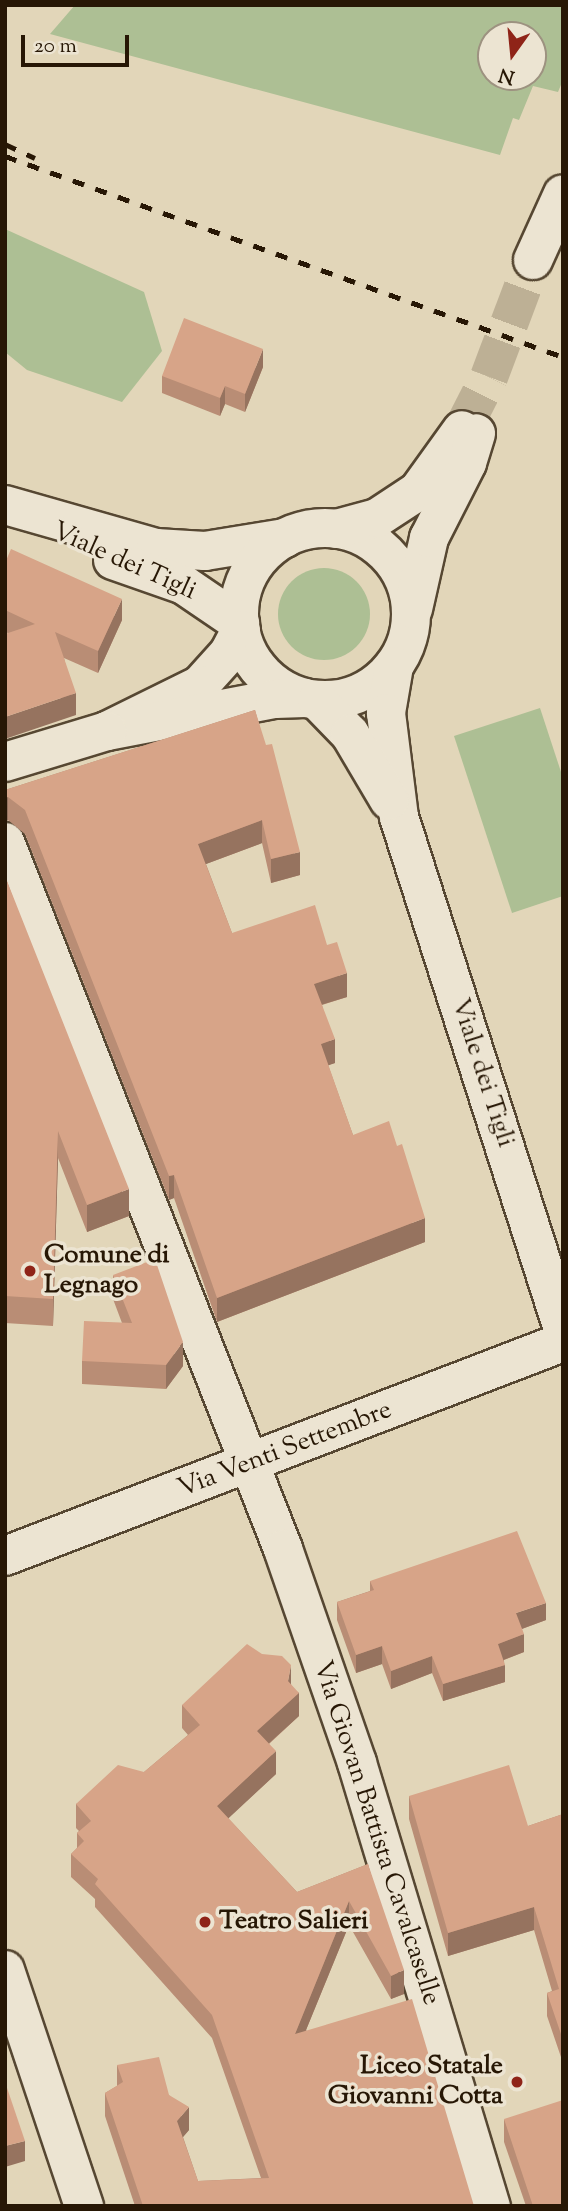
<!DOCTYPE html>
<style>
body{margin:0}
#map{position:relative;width:568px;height:2211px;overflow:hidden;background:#e2d6b9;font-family:"Sorts Mill Goudy",serif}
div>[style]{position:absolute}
.green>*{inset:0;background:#adbf94}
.round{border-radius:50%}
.minor-tunnel>*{height:38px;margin-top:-19px;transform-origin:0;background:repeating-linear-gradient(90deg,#bdb095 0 38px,transparent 0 57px)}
.roads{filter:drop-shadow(2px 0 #564732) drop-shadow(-2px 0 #564732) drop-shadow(0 2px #564732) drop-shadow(0 -2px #564732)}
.minor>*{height:38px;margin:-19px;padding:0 19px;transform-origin:19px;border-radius:19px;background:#ece4d2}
.minor>.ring{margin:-19px;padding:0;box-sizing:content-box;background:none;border:38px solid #ece4d2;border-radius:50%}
.rail>*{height:5px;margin-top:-2.5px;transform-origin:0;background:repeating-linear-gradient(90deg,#271705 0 12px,transparent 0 24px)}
.wall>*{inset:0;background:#b98d75}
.shaded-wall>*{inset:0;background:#96735f}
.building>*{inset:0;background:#d7a488}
.dots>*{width:19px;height:19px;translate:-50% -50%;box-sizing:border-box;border:4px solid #ece4d2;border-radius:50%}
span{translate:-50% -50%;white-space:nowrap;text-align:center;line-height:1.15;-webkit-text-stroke:7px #ece4d2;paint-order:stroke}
.street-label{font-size:26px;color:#271705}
.poi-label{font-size:26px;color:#271705;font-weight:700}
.left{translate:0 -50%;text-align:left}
.right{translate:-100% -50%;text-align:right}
.frame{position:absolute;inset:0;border:7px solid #271705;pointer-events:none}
.north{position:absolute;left:477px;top:21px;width:70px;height:70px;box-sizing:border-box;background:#ece4d2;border:2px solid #9d9280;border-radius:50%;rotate:195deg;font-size:19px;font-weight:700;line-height:28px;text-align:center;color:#271705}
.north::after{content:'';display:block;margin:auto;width:24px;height:32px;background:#8f2418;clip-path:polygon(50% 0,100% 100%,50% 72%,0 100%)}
.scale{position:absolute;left:21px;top:35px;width:108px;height:32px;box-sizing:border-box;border:4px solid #271705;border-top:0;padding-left:9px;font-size:21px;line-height:24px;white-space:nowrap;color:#271705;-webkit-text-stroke:5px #ece4d2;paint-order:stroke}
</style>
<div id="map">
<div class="green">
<i style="clip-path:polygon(evenodd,75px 5px,563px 5px,563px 80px,558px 92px,533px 86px,519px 120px,513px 118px,500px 155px,50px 34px,75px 5px,491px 35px,533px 35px,533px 77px,491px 77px,491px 35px)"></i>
<i style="clip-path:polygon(5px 229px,144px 292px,162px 351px,122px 402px,27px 370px,5px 352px)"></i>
<i class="round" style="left:278px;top:568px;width:92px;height:92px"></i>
<i style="clip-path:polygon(540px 708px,563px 778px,563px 896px,512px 913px,454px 736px)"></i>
</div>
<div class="minor-tunnel">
<i style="left:463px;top:428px;width:57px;rotate:-63deg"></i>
<i style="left:489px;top:377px;width:125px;rotate:-69.4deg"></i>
</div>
<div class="roads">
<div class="minor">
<i style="left:533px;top:260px;width:72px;rotate:-65.6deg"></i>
<i style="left:5px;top:505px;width:157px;rotate:15.9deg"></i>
<i style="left:156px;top:548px;width:49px;rotate:3.5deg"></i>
<i style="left:205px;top:551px;width:81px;rotate:-9.2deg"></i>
<i class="ring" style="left:239px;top:528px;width:134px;height:134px"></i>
<i style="left:336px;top:529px;width:42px;rotate:-15deg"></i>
<i style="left:377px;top:518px;width:49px;rotate:-33.4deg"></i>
<i style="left:418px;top:491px;width:75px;rotate:-54.2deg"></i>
<i style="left:113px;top:560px;width:75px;rotate:19.4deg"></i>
<i style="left:184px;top:585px;width:68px;rotate:34.2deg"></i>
<i style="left:413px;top:609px;width:73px;rotate:-77.3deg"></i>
<i style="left:429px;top:538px;width:84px;rotate:-63.1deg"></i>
<i style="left:467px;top:463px;width:31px;rotate:-73deg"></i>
<i style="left:241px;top:630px;width:27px;rotate:118deg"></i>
<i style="left:228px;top:654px;width:42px;rotate:132.1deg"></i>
<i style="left:200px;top:685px;width:104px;rotate:153.7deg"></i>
<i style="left:107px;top:731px;width:171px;rotate:-10.8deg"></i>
<i style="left:275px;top:699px;width:30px;rotate:-2deg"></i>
<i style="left:394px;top:666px;width:48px;rotate:99.7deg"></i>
<i style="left:386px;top:713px;width:105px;rotate:82.9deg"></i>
<i style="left:399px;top:817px;width:538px;rotate:72.24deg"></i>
<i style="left:317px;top:700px;width:47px;rotate:45.9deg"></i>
<i style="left:350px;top:734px;width:77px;rotate:59.4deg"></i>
<i style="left:5px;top:762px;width:107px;rotate:-16.9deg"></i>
<i style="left:5px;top:842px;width:760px;rotate:68.53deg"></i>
<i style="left:283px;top:1549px;width:226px;rotate:70.9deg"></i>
<i style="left:357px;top:1763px;width:463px;rotate:73.2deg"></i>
<i style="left:5px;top:1556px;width:598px;rotate:-20.98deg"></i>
<i style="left:5px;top:1970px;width:249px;rotate:71.5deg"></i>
</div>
</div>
<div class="rail">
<i style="left:5px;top:144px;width:33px;rotate:25deg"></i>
<i style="left:5px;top:156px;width:593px;rotate:19.81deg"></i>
</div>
<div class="wall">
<i style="clip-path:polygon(263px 367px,245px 412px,225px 404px,220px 416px,162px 393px,162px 376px)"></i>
<i style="clip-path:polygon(5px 563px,122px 620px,98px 673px,64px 658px,76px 715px,8px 633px,5px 632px)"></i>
<i style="clip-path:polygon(255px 710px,300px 875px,271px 883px,262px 843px,206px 864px,232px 933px,327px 945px,347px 997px,322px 1005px,335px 1063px,328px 1065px,353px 1135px,425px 1242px,217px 1322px,174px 1198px,169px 1200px,25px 834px,8px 820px,5px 821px,5px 790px)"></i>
<i style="clip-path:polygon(5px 876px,129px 1216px,87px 1232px,58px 1158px,53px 1326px,5px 1323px)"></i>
<i style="clip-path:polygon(113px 1275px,183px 1366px,166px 1389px,82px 1384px,82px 1361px,122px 1323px,113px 1299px)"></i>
<i style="clip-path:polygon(370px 1581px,546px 1620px,522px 1629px,524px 1652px,504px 1660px,505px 1682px,443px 1701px,432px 1673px,391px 1689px,382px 1664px,356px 1673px,337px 1620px,337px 1602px,370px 1591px)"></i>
<i style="clip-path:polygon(291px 1684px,299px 1716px,269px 1744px,276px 1774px,228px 1818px,297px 1892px,368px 1864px,404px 1994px,391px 1999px,349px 1925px,306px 2030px,474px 2206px,135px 2206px,105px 2116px,105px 2093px,117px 2086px,117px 2065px,169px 2095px,189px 2130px,183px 2137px,198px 2181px,261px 2178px,212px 2038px,95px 1907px,95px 1899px,71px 1877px,71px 1854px,77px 1848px,77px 1833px,79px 1831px,76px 1828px,76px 1804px,144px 1772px,188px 1735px,182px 1728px,182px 1705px)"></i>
<i style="clip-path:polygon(409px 1796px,528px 1826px,563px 1814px,563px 2063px,547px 2016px,547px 1993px,552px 1991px,534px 1930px,448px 1956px,409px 1819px)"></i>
<i style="clip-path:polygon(504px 2119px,563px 2206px,526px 2206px,504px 2142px)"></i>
</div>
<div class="shaded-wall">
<i style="clip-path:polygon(263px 349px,263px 367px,245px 412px,245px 394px)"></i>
<i style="clip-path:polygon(225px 386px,225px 404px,220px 416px,220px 398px)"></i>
<i style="clip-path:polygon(122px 599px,122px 620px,98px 673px,98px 651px)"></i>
<i style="clip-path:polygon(76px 693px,76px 715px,5px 739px,5px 717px)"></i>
<i style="clip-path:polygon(8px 797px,8px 820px,5px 821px,5px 798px)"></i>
<i style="clip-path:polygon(262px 820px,262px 843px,198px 867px,198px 844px)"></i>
<i style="clip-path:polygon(300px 852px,300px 875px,271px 883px,271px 859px)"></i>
<i style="clip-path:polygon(347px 973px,347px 997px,314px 1007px,314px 984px)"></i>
<i style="clip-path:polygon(335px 1039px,335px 1063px,321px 1068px,321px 1044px)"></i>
<i style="clip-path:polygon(58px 1131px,58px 1158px,53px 1326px,53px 1299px)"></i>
<i style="clip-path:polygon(174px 1175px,174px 1198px,169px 1200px,169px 1176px)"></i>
<i style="clip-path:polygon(129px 1189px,129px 1216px,87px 1232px,87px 1205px)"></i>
<i style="clip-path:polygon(425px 1218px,425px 1242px,217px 1322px,217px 1298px)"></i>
<i style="clip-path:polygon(183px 1342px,183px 1366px,166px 1389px,166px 1365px)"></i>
<i style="clip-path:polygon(546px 1603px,546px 1620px,516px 1631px,516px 1613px)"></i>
<i style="clip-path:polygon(524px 1634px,524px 1652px,498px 1662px,498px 1644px)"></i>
<i style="clip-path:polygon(382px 1646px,382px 1664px,356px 1673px,356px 1655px)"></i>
<i style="clip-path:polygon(432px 1656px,432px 1673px,391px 1689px,391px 1671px)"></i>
<i style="clip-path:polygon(291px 1665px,291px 1688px,299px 1693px,299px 1716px,257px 1754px,257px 1731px,288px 1681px)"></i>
<i style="clip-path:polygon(505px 1665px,505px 1682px,443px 1701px,443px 1684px)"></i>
<i style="clip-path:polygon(276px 1751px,276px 1774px,217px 1829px,217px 1806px)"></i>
<i style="clip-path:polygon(349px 1901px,349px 1925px,295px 2057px,295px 2034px)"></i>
<i style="clip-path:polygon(534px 1907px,534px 1930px,448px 1956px,448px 1933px)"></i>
<i style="clip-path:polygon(404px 1970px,404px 1994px,391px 1999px,391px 1976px)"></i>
<i style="clip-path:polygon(189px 2107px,189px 2130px,177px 2144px,177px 2121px)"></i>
<i style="clip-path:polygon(25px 2141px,25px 2161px,5px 2167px,5px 2146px)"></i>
</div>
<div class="building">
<i style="clip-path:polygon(184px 318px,263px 349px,245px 394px,225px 386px,220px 398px,162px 376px)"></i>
<i style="clip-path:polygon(11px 549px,122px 599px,98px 651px,55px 632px,76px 693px,5px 717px,5px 634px,35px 624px,5px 610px,5px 563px)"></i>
<i style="clip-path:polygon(255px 710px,266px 745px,272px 744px,300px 852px,271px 859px,262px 820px,198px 844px,232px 933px,315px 905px,327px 945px,337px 942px,347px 973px,314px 984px,335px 1039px,321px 1044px,353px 1135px,389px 1121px,397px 1146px,402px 1144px,425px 1218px,217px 1298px,174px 1175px,169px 1176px,25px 810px,8px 797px,5px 798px,5px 790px)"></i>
<i style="clip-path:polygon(5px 876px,129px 1189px,87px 1205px,58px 1131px,53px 1299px,5px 1296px)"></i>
<i style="clip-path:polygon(155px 1259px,183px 1342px,166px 1365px,82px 1361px,84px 1321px,132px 1323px,113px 1275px)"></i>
<i style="clip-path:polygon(517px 1531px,546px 1603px,516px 1613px,524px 1634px,498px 1644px,505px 1665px,443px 1684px,432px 1656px,391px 1671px,382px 1646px,356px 1655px,337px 1602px,374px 1590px,370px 1581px)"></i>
<i style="clip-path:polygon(247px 1644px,262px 1654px,282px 1656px,291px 1665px,288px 1681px,299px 1693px,257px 1731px,276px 1751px,217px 1806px,297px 1892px,368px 1864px,404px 1970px,391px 1976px,349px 1901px,295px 2034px,412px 1999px,474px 2206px,143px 2206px,105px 2093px,123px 2082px,117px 2065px,159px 2057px,169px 2095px,189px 2107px,177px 2121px,198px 2181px,269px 2178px,212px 2015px,95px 1884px,98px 1879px,71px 1854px,84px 1841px,77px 1833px,91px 1821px,76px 1804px,118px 1765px,144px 1772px,200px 1725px,182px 1705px)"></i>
<i style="clip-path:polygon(509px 1765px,528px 1826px,563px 1814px,563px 2040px,547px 1993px,559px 1989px,534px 1907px,448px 1933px,409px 1796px)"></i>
<i style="clip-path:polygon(5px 2082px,25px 2141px,5px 2146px)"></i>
<i style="clip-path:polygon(563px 2100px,563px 2206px,533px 2206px,504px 2119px)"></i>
</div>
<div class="dots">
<i style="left:30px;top:1271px;background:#8f2418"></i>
<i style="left:205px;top:1922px;background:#8f2418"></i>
<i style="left:517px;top:2082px;background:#8f2418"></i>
</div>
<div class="street-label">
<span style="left:124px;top:562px;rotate:24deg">Viale dei Tigli</span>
<span style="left:482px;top:1073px;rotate:72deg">Viale dei Tigli</span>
<span style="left:285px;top:1450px;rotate:-21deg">Via Venti Settembre</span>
<span style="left:376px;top:1833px;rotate:72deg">Via Giovan Battista Cavalcaselle</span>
</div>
<div class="poi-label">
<span class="left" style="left:44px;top:1271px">Comune di<br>Legnago</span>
<span class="left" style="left:219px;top:1922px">Teatro Salieri</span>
<span class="right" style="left:503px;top:2082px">Liceo Statale<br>Giovanni Cotta</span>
</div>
<div class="frame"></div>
<div class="north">N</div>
<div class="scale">20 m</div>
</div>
